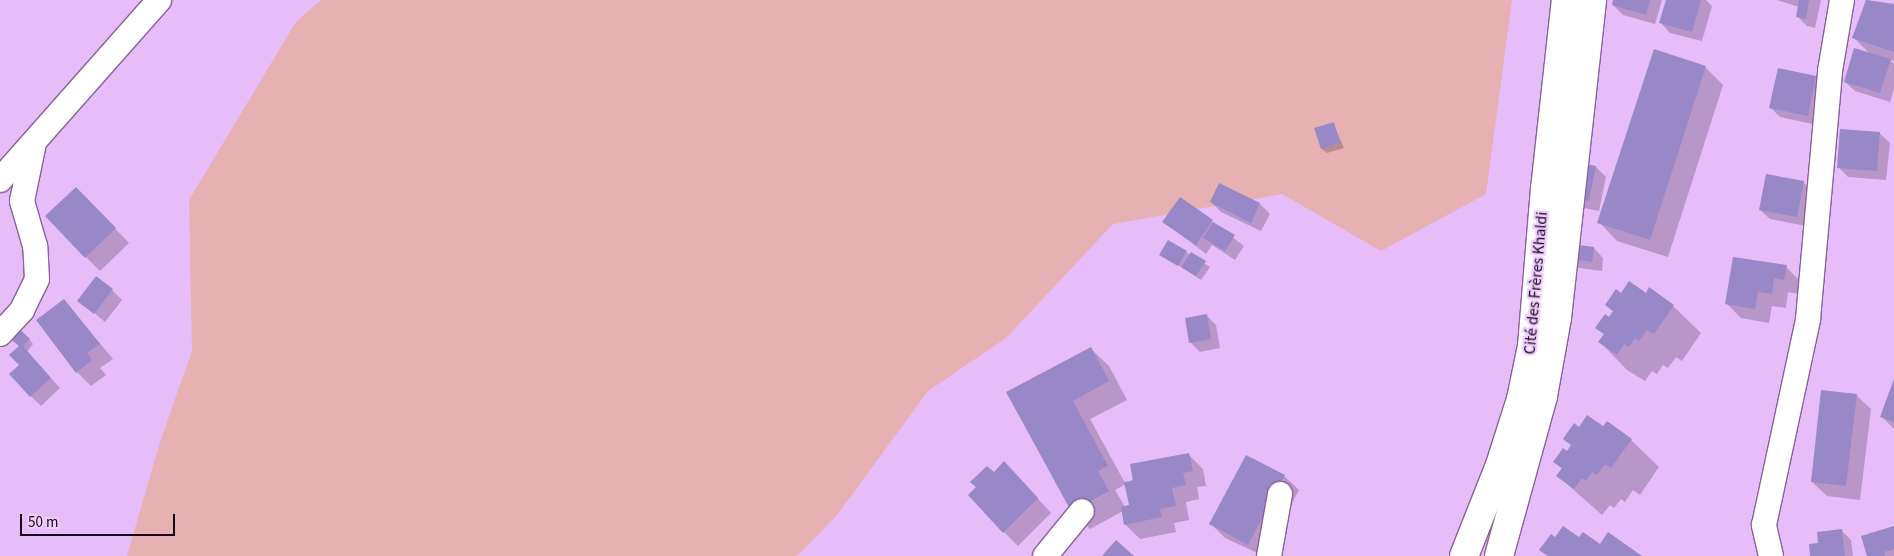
<!DOCTYPE html>
<meta charset="utf-8">
<style>
body{margin:0}
#map{position:relative;width:1894px;height:556px;overflow:hidden;background:#e6bcf9;font-family:"Source Sans 3",sans-serif}
div>[style]{position:absolute}
.green>*{inset:0;background:#e7b0b3}
.shadow>*{inset:0;background:#0003}
.building>*{inset:0;background:#9988c8}
.roads{filter:drop-shadow(1px 0 #886198) drop-shadow(-1px 0 #886198) drop-shadow(0 1px #886198) drop-shadow(0 -1px #886198)}
.minor>*{height:24px;margin:-12px;padding:0 12px;transform-origin:12px;border-radius:12px;background:#fff}
.secondary>*{height:28px;margin:-14px;padding:0 14px;transform-origin:14px;border-radius:14px;background:#fff}
span{translate:-50% -50%;white-space:nowrap;text-align:center;line-height:1.15;-webkit-text-stroke:4.5px #efcdfe;paint-order:stroke}
.street-label{font-size:16px;color:#14061a}
.scale{position:absolute;left:20px;top:514px;width:155px;height:22px;box-sizing:border-box;border:2px solid #14061a;border-top:0;padding-left:6px;font-size:15px;line-height:18px;white-space:nowrap;color:#14061a;-webkit-text-stroke:4px #efcdfe;paint-order:stroke}
</style>
<div id="map">
<div class="green">
<i style="clip-path:polygon(321px 0,1512px 0,1486px 194px,1381px 251px,1282px 194px,1113px 224px,1006px 338px,928px 391px,837px 515px,797px 556px,127px 556px,160px 442px,192px 351px,189px 200px,296px 22px)"></i>
</div>
<div class="shadow">
<i style="clip-path:polygon(1615px 0,1662px 0,1655px 24px,1623px 15px,1613px 5px)"></i>
<i style="clip-path:polygon(1667px 0,1706px 0,1712px 6px,1702px 41px,1670px 33px,1661px 23px)"></i>
<i style="clip-path:polygon(1777px 0,1821px 0,1815px 28px,1807px 26px,1797px 16px,1799px 7px)"></i>
<i style="clip-path:polygon(1867px 0,1894px 5px,1894px 61px,1889px 59px,1894px 64px,1894px 89px,1890px 102px,1855px 91px,1845px 82px,1870px 54px,1854px 38px)"></i>
<i style="clip-path:polygon(1705px 67px,1723px 85px,1668px 257px,1617px 241px,1599px 222px)"></i>
<i style="clip-path:polygon(1815px 77px,1825px 87px,1817px 125px,1780px 117px,1770px 107px)"></i>
<i style="clip-path:polygon(1333px 123px,1344px 148px,1327px 153px,1322px 149px)"></i>
<i style="clip-path:polygon(1880px 134px,1890px 143px,1886px 180px,1848px 177px,1838px 167px)"></i>
<i style="clip-path:polygon(1582px 165px,1596px 167px,1606px 177px,1599px 211px,1585px 208px,1575px 198px)"></i>
<i style="clip-path:polygon(1803px 182px,1813px 192px,1806px 226px,1770px 219px,1760px 210px)"></i>
<i style="clip-path:polygon(1220px 185px,1260px 204px,1270px 214px,1261px 231px,1221px 212px,1211px 202px)"></i>
<i style="clip-path:polygon(76px 188px,129px 243px,100px 271px,86px 257px)"></i>
<i style="clip-path:polygon(1180px 198px,1244px 246px,1235px 260px,1212px 245px,1206px 254px,1164px 222px)"></i>
<i style="clip-path:polygon(1168px 241px,1210px 267px,1201px 280px,1161px 254px)"></i>
<i style="clip-path:polygon(1594px 248px,1603px 258px,1602px 271px,1572px 267px,1562px 258px)"></i>
<i style="clip-path:polygon(1786px 267px,1800px 281px,1798px 294px,1788px 292px,1786px 308px,1772px 306px,1769px 323px,1741px 318px,1727px 304px)"></i>
<i style="clip-path:polygon(112px 290px,122px 300px,105px 322px,79px 300px)"></i>
<i style="clip-path:polygon(1622px 294px,1646px 294px,1673px 306px,1701px 333px,1682px 361px,1676px 357px,1668px 368px,1663px 365px,1657px 374px,1652px 371px,1645px 381px,1627px 370px,1600px 342px,1605px 335px,1597px 328px,1614px 312px,1607px 305px)"></i>
<i style="clip-path:polygon(64px 300px,113px 359px,100px 368px,106px 375px,91px 386px,77px 372px)"></i>
<i style="clip-path:polygon(1207px 316px,1216px 325px,1220px 348px,1200px 352px,1190px 342px)"></i>
<i style="clip-path:polygon(29px 339px,33px 344px,27px 352px,60px 388px,41px 406px,31px 396px,20px 365px,21px 346px)"></i>
<i style="clip-path:polygon(evenodd,1090px 348px,1109px 366px,1127px 400px,1090px 419px,1125px 483px,1189px 455px,1203px 469px,1206px 486px,1197px 487px,1199px 499px,1186px 502px,1189px 520px,1174px 523px,1176px 532px,1140px 539px,1125px 524px,1123px 511px,1090px 529px,1072px 511px,1008px 392px,1090px 348px,1126px 484px,1130px 506px,1125px 507px,1115px 490px,1126px 484px)"></i>
<i style="clip-path:polygon(1894px 382px,1894px 429px,1881px 416px)"></i>
<i style="clip-path:polygon(1856px 395px,1871px 409px,1860px 500px,1827px 496px,1812px 482px)"></i>
<i style="clip-path:polygon(1603px 428px,1631px 440px,1659px 467px,1640px 495px,1633px 490px,1625px 502px,1621px 499px,1614px 508px,1610px 505px,1602px 515px,1558px 476px,1562px 469px,1555px 462px,1572px 446px,1565px 439px,1580px 429px)"></i>
<i style="clip-path:polygon(994px 473px,1018px 477px,1051px 513px,1018px 546px,1004px 532px)"></i>
<i style="clip-path:polygon(1284px 476px,1299px 490px,1264px 556px,1225px 538px,1211px 524px)"></i>
<i style="clip-path:polygon(1894px 527px,1894px 556px,1868px 556px)"></i>
<i style="clip-path:polygon(1841px 530px,1851px 540px,1853px 556px,1811px 556px)"></i>
</div>
<div class="building">
<i style="clip-path:polygon(1613px 0,1650px 0,1646px 15px,1612px 5px)"></i>
<i style="clip-path:polygon(1666px 0,1701px 0,1692px 32px,1659px 23px)"></i>
<i style="clip-path:polygon(1799px 0,1809px 0,1806px 19px,1796px 17px)"></i>
<i style="clip-path:polygon(1866px 0,1894px 4px,1894px 52px,1852px 38px)"></i>
<i style="clip-path:polygon(1854px 48px,1891px 59px,1880px 93px,1844px 82px)"></i>
<i style="clip-path:polygon(1654px 49px,1706px 66px,1650px 240px,1597px 223px)"></i>
<i style="clip-path:polygon(1778px 68px,1816px 76px,1808px 116px,1769px 108px)"></i>
<i style="clip-path:polygon(1334px 122px,1340px 143px,1321px 149px,1314px 128px)"></i>
<i style="clip-path:polygon(1840px 129px,1880px 132px,1877px 171px,1837px 168px)"></i>
<i style="clip-path:polygon(1581px 163px,1596px 166px,1589px 201px,1573px 198px)"></i>
<i style="clip-path:polygon(1766px 174px,1804px 181px,1797px 217px,1759px 210px)"></i>
<i style="clip-path:polygon(1219px 183px,1260px 203px,1251px 223px,1210px 202px)"></i>
<i style="clip-path:polygon(76px 187px,116px 228px,85px 258px,45px 216px)"></i>
<i style="clip-path:polygon(1180px 197px,1213px 220px,1196px 245px,1162px 222px)"></i>
<i style="clip-path:polygon(1213px 222px,1235px 235px,1225px 251px,1203px 238px)"></i>
<i style="clip-path:polygon(1168px 240px,1187px 251px,1178px 266px,1159px 255px)"></i>
<i style="clip-path:polygon(1563px 243px,1594px 247px,1592px 262px,1561px 258px)"></i>
<i style="clip-path:polygon(1191px 252px,1206px 261px,1196px 276px,1181px 267px)"></i>
<i style="clip-path:polygon(1733px 257px,1787px 265px,1784px 280px,1774px 278px,1772px 294px,1758px 292px,1755px 309px,1725px 304px)"></i>
<i style="clip-path:polygon(96px 276px,113px 289px,94px 314px,77px 301px)"></i>
<i style="clip-path:polygon(1629px 281px,1646px 293px,1649px 287px,1674px 305px,1654px 334px,1647px 330px,1639px 341px,1635px 338px,1629px 347px,1624px 344px,1617px 355px,1598px 342px,1604px 334px,1595px 328px,1605px 314px,1609px 317px,1613px 311px,1605px 305px,1616px 289px,1621px 293px)"></i>
<i style="clip-path:polygon(64px 299px,100px 344px,87px 353px,92px 360px,76px 373px,36px 320px)"></i>
<i style="clip-path:polygon(1207px 314px,1211px 339px,1189px 343px,1185px 318px)"></i>
<i style="clip-path:polygon(16px 326px,30px 339px,23px 346px,51px 378px,30px 397px,9px 374px,19px 365px,9px 355px,19px 346px,7px 336px)"></i>
<i style="clip-path:polygon(1091px 347px,1109px 381px,1073px 401px,1108px 466px,1098px 471px,1109px 491px,1071px 511px,1006px 392px)"></i>
<i style="clip-path:polygon(1894px 379px,1894px 422px,1880px 417px)"></i>
<i style="clip-path:polygon(1821px 390px,1857px 394px,1846px 486px,1811px 482px)"></i>
<i style="clip-path:polygon(1587px 415px,1603px 426px,1607px 421px,1632px 439px,1611px 468px,1605px 464px,1597px 475px,1592px 472px,1586px 481px,1582px 478px,1574px 489px,1556px 476px,1562px 468px,1553px 462px,1563px 448px,1567px 451px,1571px 445px,1563px 439px,1574px 423px,1579px 427px)"></i>
<i style="clip-path:polygon(1189px 453px,1193px 471px,1183px 473px,1186px 485px,1172px 488px,1176px 506px,1160px 509px,1162px 517px,1124px 525px,1121px 507px,1129px 505px,1124px 482px,1133px 481px,1130px 464px)"></i>
<i style="clip-path:polygon(1246px 455px,1285px 475px,1248px 545px,1209px 524px)"></i>
<i style="clip-path:polygon(1004px 461px,1038px 498px,1003px 533px,968px 495px,976px 487px,970px 482px,987px 466px,994px 472px)"></i>
<i style="clip-path:polygon(1563px 526px,1579px 537px,1583px 532px,1600px 544px,1608px 532px,1642px 556px,1548px 556px,1539px 550px,1551px 534px,1555px 537px)"></i>
<i style="clip-path:polygon(1894px 526px,1894px 549px,1884px 552px,1885px 556px,1867px 556px,1861px 536px)"></i>
<i style="clip-path:polygon(1842px 529px,1845px 556px,1810px 556px,1809px 544px,1818px 543px,1817px 532px)"></i>
<i style="clip-path:polygon(1116px 540px,1134px 556px,1102px 556px)"></i>
</div>
<div class="roads">
<div class="minor">
<i style="left:0;top:180px;width:240px;rotate:-48.5deg"></i>
<i style="left:0;top:334px;width:33px;rotate:-47deg"></i>
<i style="left:22px;top:310px;width:34px;rotate:-64deg"></i>
<i style="left:37px;top:279px;width:33px;rotate:-93deg"></i>
<i style="left:35px;top:246px;width:47px;rotate:-106.1deg"></i>
<i style="left:22px;top:201px;width:59px;rotate:-78.3deg"></i>
<i style="left:1045px;top:556px;width:58px;rotate:-50.6deg"></i>
<i style="left:1269px;top:556px;width:63px;rotate:-79.9deg"></i>
<i style="left:1771px;top:556px;width:32px;rotate:-103deg"></i>
<i style="left:1764px;top:525px;width:211px;rotate:-77.9deg"></i>
<i style="left:1808px;top:319px;width:249px;rotate:-84.9deg"></i>
<i style="left:1830px;top:71px;width:72px;rotate:-80.4deg"></i>
</div>
<div class="secondary">
<i style="left:1464px;top:556px;width:98px;rotate:-68.4deg"></i>
<i style="left:1500px;top:465px;width:69px;rotate:-72.3deg"></i>
<i style="left:1521px;top:399px;width:54px;rotate:-78.3deg"></i>
<i style="left:1532px;top:346px;width:158px;rotate:-85.3deg"></i>
<i style="left:1545px;top:189px;width:190px;rotate:-83.7deg"></i>
<i style="left:1499px;top:556px;width:166px;rotate:-74.6deg"></i>
<i style="left:1543px;top:396px;width:79px;rotate:-79.8deg"></i>
<i style="left:1557px;top:318px;width:320px;rotate:-83.7deg"></i>
</div>
</div>
<div class="street-label">
<span style="left:1536px;top:283px;rotate:-85deg">Cité des Frères Khaldi</span>
</div>
<div class="scale">50 m</div>
</div>
